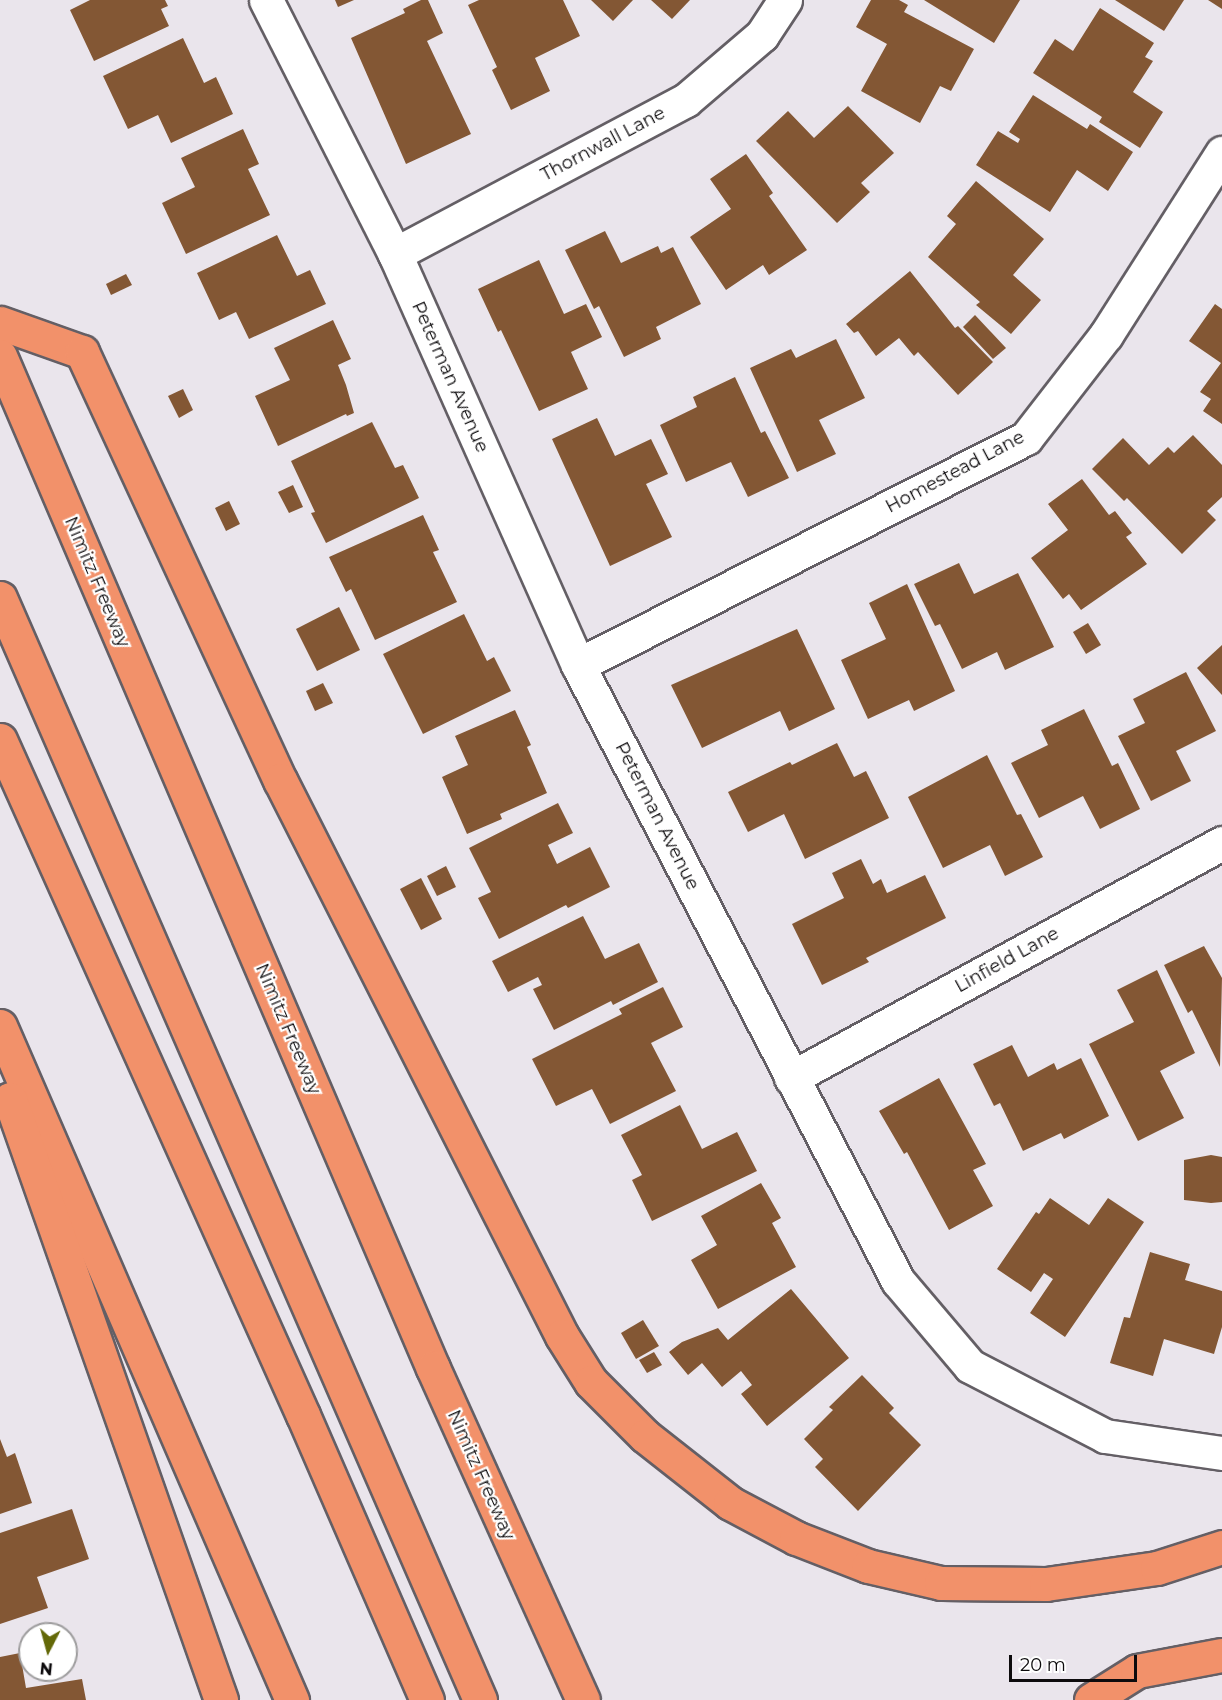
<!DOCTYPE html>
<style>
body{margin:0}
#map{position:relative;width:1222px;height:1700px;overflow:hidden;background:#eae5ec;font-family:Montserrat,sans-serif}
div>[style]{position:absolute}
.building>*{inset:0;background:#835734}
.roads{filter:drop-shadow(2px 0 #645f65) drop-shadow(-2px 0 #645f65) drop-shadow(0 2px #645f65) drop-shadow(0 -2px #645f65)}
.minor>*{height:33px;margin:-16.5px;padding:0 16.5px;transform-origin:16.5px;border-radius:16.5px;background:#fff}
.motorway>*{height:33px;margin:-16.5px;padding:0 16.5px;transform-origin:16.5px;border-radius:16.5px;background:#f2916a}
span{translate:-50% -50%;white-space:nowrap;text-align:center;line-height:1.15;-webkit-text-stroke:4.5px #fff;paint-order:stroke}
.street-label{font-size:18px;color:#0d0b0d}
.north{position:absolute;left:18px;top:1622px;width:60px;height:60px;box-sizing:border-box;background:#fff;border:2px solid #9e9d9e;border-radius:50%;rotate:186deg;font-size:16px;font-weight:700;line-height:24px;text-align:center;color:#0d0b0d}
.north::after{content:'';display:block;margin:auto;width:21px;height:27px;background:#636807;clip-path:polygon(50% 0,100% 100%,50% 72%,0 100%)}
.scale{position:absolute;left:1009px;top:1655px;width:128px;height:27px;box-sizing:border-box;border:3px solid #0d0b0d;border-top:0;padding-left:8px;font-size:18px;line-height:21px;white-space:nowrap;color:#0d0b0d;-webkit-text-stroke:4px #fff;paint-order:stroke}
</style>
<div id="map">
<div class="building">
<i style="clip-path:polygon(90px 0,165px 0,168px 6px,161px 9px,169px 26px,94px 61px,70px 10px)"></i>
<i style="clip-path:polygon(335px 0,354px 0,338px 7px)"></i>
<i style="clip-path:polygon(421px 0,428px 0,443px 33px,427px 41px,471px 134px,406px 164px,351px 38px,405px 13px,403px 9px)"></i>
<i style="clip-path:polygon(479px 0,563px 0,580px 36px,535px 58px,550px 91px,511px 110px,492px 70px,497px 67px,468px 5px)"></i>
<i style="clip-path:polygon(591px 0,633px 0,613px 21px)"></i>
<i style="clip-path:polygon(651px 0,690px 0,672px 19px)"></i>
<i style="clip-path:polygon(871px 0,899px 0,908px 5px,904px 12px,974px 49px,951px 91px,940px 86px,920px 123px,861px 91px,887px 44px,856px 27px)"></i>
<i style="clip-path:polygon(924px 0,1020px 0,994px 43px)"></i>
<i style="clip-path:polygon(1115px 0,1184px 0,1164px 31px)"></i>
<i style="clip-path:polygon(1208px 0,1222px 0,1222px 9px)"></i>
<i style="clip-path:polygon(1100px 8px,1154px 43px,1145px 57px,1153px 61px,1133px 92px,1163px 112px,1140px 148px,1099px 122px,1102px 117px,1033px 73px,1055px 39px,1073px 51px)"></i>
<i style="clip-path:polygon(183px 38px,204px 83px,216px 77px,233px 114px,171px 143px,158px 115px,128px 129px,103px 76px)"></i>
<i style="clip-path:polygon(1033px 95px,1087px 129px,1090px 124px,1133px 152px,1108px 191px,1077px 170px,1050px 212px,976px 165px,998px 131px,1018px 143px,1020px 139px,1009px 132px)"></i>
<i style="clip-path:polygon(848px 106px,894px 153px,861px 183px,870px 192px,837px 223px,756px 141px,788px 111px,814px 138px)"></i>
<i style="clip-path:polygon(243px 129px,259px 164px,248px 169px,270px 215px,186px 254px,162px 203px,195px 187px,181px 158px)"></i>
<i style="clip-path:polygon(746px 154px,773px 193px,769px 196px,807px 250px,769px 275px,763px 265px,726px 290px,690px 237px,731px 209px,710px 179px)"></i>
<i style="clip-path:polygon(976px 181px,1044px 239px,1013px 275px,1041px 300px,1011px 334px,976px 305px,980px 302px,928px 257px,956px 224px,947px 216px)"></i>
<i style="clip-path:polygon(605px 231px,621px 263px,658px 246px,661px 253px,673px 247px,701px 304px,656px 327px,661px 339px,624px 357px,599px 306px,594px 309px,565px 250px)"></i>
<i style="clip-path:polygon(277px 235px,297px 276px,310px 270px,326px 304px,249px 339px,236px 312px,219px 320px,197px 273px)"></i>
<i style="clip-path:polygon(539px 260px,564px 314px,586px 304px,602px 337px,571px 352px,588px 389px,539px 411px,501px 330px,498px 332px,478px 289px)"></i>
<i style="clip-path:polygon(910px 271px,955px 328px,958px 326px,993px 362px,958px 395px,918px 352px,914px 356px,899px 338px,876px 356px,858px 331px,854px 333px,846px 324px)"></i>
<i style="clip-path:polygon(126px 274px,132px 285px,111px 295px,106px 284px)"></i>
<i style="clip-path:polygon(1215px 304px,1222px 309px,1222px 424px,1203px 411px,1211px 399px,1200px 392px,1221px 363px,1189px 341px)"></i>
<i style="clip-path:polygon(975px 315px,1006px 348px,993px 359px,963px 327px)"></i>
<i style="clip-path:polygon(333px 320px,351px 359px,338px 365px,346px 385px,354px 413px,347px 416px,346px 414px,278px 446px,255px 396px,290px 380px,274px 348px)"></i>
<i style="clip-path:polygon(836px 339px,865px 398px,819px 420px,836px 454px,797px 472px,750px 368px,791px 349px,796px 358px)"></i>
<i style="clip-path:polygon(735px 377px,761px 433px,765px 431px,789px 478px,748px 497px,731px 462px,686px 482px,660px 425px,697px 407px,693px 397px)"></i>
<i style="clip-path:polygon(183px 389px,193px 410px,179px 418px,168px 396px)"></i>
<i style="clip-path:polygon(597px 418px,615px 456px,651px 439px,668px 474px,646px 484px,672px 537px,610px 566px,552px 439px)"></i>
<i style="clip-path:polygon(372px 422px,395px 468px,403px 465px,419px 498px,326px 543px,311px 513px,315px 512px,291px 461px)"></i>
<i style="clip-path:polygon(1193px 435px,1222px 465px,1222px 497px,1207px 511px,1216px 520px,1182px 554px,1127px 498px,1124px 501px,1092px 469px,1123px 438px,1149px 465px,1168px 447px,1174px 453px)"></i>
<i style="clip-path:polygon(1082px 479px,1109px 515px,1115px 511px,1132px 533px,1126px 537px,1147px 564px,1081px 610px,1069px 594px,1063px 599px,1031px 558px,1068px 530px,1048px 504px)"></i>
<i style="clip-path:polygon(293px 485px,303px 507px,289px 513px,278px 492px)"></i>
<i style="clip-path:polygon(229px 501px,240px 524px,226px 531px,215px 508px)"></i>
<i style="clip-path:polygon(423px 515px,439px 550px,433px 552px,457px 602px,375px 640px,351px 589px,346px 592px,329px 557px)"></i>
<i style="clip-path:polygon(959px 563px,974px 594px,1018px 573px,1054px 647px,1005px 670px,997px 652px,962px 669px,940px 624px,935px 626px,914px 584px)"></i>
<i style="clip-path:polygon(907px 584px,955px 691px,914px 711px,909px 700px,868px 719px,841px 660px,886px 639px,869px 603px)"></i>
<i style="clip-path:polygon(339px 607px,360px 650px,317px 671px,296px 629px)"></i>
<i style="clip-path:polygon(464px 614px,487px 661px,494px 657px,511px 691px,423px 734px,383px 654px)"></i>
<i style="clip-path:polygon(1088px 623px,1101px 645px,1086px 654px,1073px 632px)"></i>
<i style="clip-path:polygon(797px 629px,835px 709px,789px 731px,780px 711px,702px 748px,671px 685px)"></i>
<i style="clip-path:polygon(1222px 645px,1222px 695px,1197px 668px)"></i>
<i style="clip-path:polygon(1186px 672px,1216px 731px,1176px 751px,1191px 781px,1151px 801px,1118px 736px,1145px 723px,1133px 699px)"></i>
<i style="clip-path:polygon(323px 683px,333px 703px,315px 711px,306px 691px)"></i>
<i style="clip-path:polygon(1084px 709px,1112px 766px,1118px 763px,1140px 809px,1100px 829px,1083px 796px,1039px 818px,1011px 763px,1048px 745px,1041px 730px)"></i>
<i style="clip-path:polygon(515px 710px,531px 745px,527px 747px,547px 793px,500px 814px,502px 819px,467px 834px,442px 777px,468px 765px,455px 736px)"></i>
<i style="clip-path:polygon(837px 743px,854px 777px,866px 771px,889px 818px,805px 859px,784px 814px,748px 832px,728px 792px,790px 762px,792px 765px)"></i>
<i style="clip-path:polygon(987px 755px,1017px 815px,1021px 814px,1043px 857px,1005px 876px,990px 845px,943px 868px,908px 797px)"></i>
<i style="clip-path:polygon(558px 803px,573px 833px,548px 845px,557px 864px,590px 847px,610px 887px,568px 908px,566px 905px,499px 939px,478px 898px,491px 892px,469px 848px)"></i>
<i style="clip-path:polygon(861px 859px,873px 884px,881px 879px,887px 893px,925px 875px,946px 918px,866px 958px,869px 962px,822px 985px,792px 924px,844px 898px,832px 873px)"></i>
<i style="clip-path:polygon(446px 866px,456px 887px,437px 896px,427px 876px)"></i>
<i style="clip-path:polygon(421px 878px,442px 919px,421px 930px,400px 889px)"></i>
<i style="clip-path:polygon(583px 916px,605px 959px,639px 943px,658px 982px,613px 1005px,611px 1001px,554px 1030px,533px 989px,542px 985px,538px 977px,508px 992px,492px 961px)"></i>
<i style="clip-path:polygon(1204px 946px,1222px 978px,1220px 1067px,1192px 1010px,1188px 1013px,1164px 965px)"></i>
<i style="clip-path:polygon(1157px 970px,1195px 1053px,1160px 1071px,1184px 1118px,1138px 1141px,1089px 1044px,1134px 1022px,1117px 990px)"></i>
<i style="clip-path:polygon(663px 987px,683px 1027px,651px 1043px,676px 1091px,610px 1124px,592px 1089px,556px 1106px,532px 1059px,622px 1014px,619px 1009px)"></i>
<i style="clip-path:polygon(1012px 1045px,1028px 1077px,1054px 1063px,1057px 1070px,1081px 1058px,1109px 1116px,1064px 1139px,1061px 1133px,1023px 1151px,1000px 1103px,994px 1106px,973px 1064px)"></i>
<i style="clip-path:polygon(939px 1078px,986px 1164px,973px 1170px,993px 1206px,949px 1230px,907px 1152px,904px 1154px,879px 1111px)"></i>
<i style="clip-path:polygon(680px 1105px,702px 1149px,737px 1132px,757px 1171px,652px 1221px,632px 1180px,642px 1175px,621px 1135px)"></i>
<i style="clip-path:polygon(1211px 1155px,1222px 1157px,1222px 1202px,1211px 1203px,1184px 1200px,1184px 1160px)"></i>
<i style="clip-path:polygon(761px 1183px,781px 1218px,772px 1223px,796px 1267px,718px 1309px,691px 1260px,717px 1245px,701px 1216px)"></i>
<i style="clip-path:polygon(1050px 1198px,1089px 1225px,1108px 1198px,1144px 1222px,1065px 1337px,1030px 1313px,1053px 1279px,1044px 1273px,1031px 1292px,997px 1269px,1036px 1212px,1039px 1214px)"></i>
<i style="clip-path:polygon(1150px 1252px,1190px 1264px,1185px 1280px,1222px 1291px,1222px 1327px,1214px 1354px,1164px 1339px,1153px 1376px,1110px 1363px,1124px 1317px,1130px 1318px)"></i>
<i style="clip-path:polygon(791px 1289px,849px 1358px,767px 1426px,741px 1394px,752px 1385px,741px 1371px,722px 1387px,702px 1363px,688px 1375px,669px 1352px,682px 1342px,718px 1328px,728px 1340px)"></i>
<i style="clip-path:polygon(643px 1320px,659px 1346px,636px 1359px,621px 1333px)"></i>
<i style="clip-path:polygon(654px 1352px,662px 1365px,647px 1373px,639px 1360px)"></i>
<i style="clip-path:polygon(862px 1375px,894px 1408px,889px 1413px,921px 1445px,858px 1511px,815px 1467px,823px 1459px,804px 1439px,833px 1410px,829px 1407px)"></i>
<i style="clip-path:polygon(0 1439px,7px 1457px,15px 1453px,32px 1503px,0 1514px)"></i>
<i style="clip-path:polygon(72px 1509px,89px 1559px,37px 1577px,48px 1608px,0 1624px,0 1533px)"></i>
<i style="clip-path:polygon(20px 1653px,26px 1688px,82px 1679px,86px 1700px,0 1700px,0 1657px)"></i>
</div>
<div class="roads">
<div class="minor">
<i style="left:266px;top:0;width:285px;rotate:63.1deg"></i>
<i style="left:395px;top:254px;width:450px;rotate:66deg"></i>
<i style="left:578px;top:665px;width:694px;rotate:62.55deg"></i>
<i style="left:898px;top:1281px;width:111px;rotate:49.7deg"></i>
<i style="left:970px;top:1366px;width:152px;rotate:27.4deg"></i>
<i style="left:1105px;top:1436px;width:118px;rotate:8.3deg"></i>
<i style="left:395px;top:254px;width:329px;rotate:-27.9deg"></i>
<i style="left:686px;top:100px;width:100px;rotate:-40.5deg"></i>
<i style="left:762px;top:35px;width:42px;rotate:-56.7deg"></i>
<i style="left:578px;top:665px;width:502px;rotate:-26.87deg"></i>
<i style="left:1026px;top:438px;width:130px;rotate:-52.2deg"></i>
<i style="left:1106px;top:335px;width:216px;rotate:-57.5deg"></i>
<i style="left:791px;top:1078px;width:491px;rotate:-28.6deg"></i>
</div>
<div class="motorway">
<i style="left:0;top:323px;width:87px;rotate:19.5deg"></i>
<i style="left:82px;top:352px;width:472px;rotate:65.2deg"></i>
<i style="left:280px;top:780px;width:623px;rotate:63.11deg"></i>
<i style="left:562px;top:1336px;width:54px;rotate:57.8deg"></i>
<i style="left:591px;top:1382px;width:76px;rotate:45deg"></i>
<i style="left:645px;top:1436px;width:108px;rotate:38.2deg"></i>
<i style="left:730px;top:1503px;width:75px;rotate:27.9deg"></i>
<i style="left:796px;top:1538px;width:77px;rotate:21.3deg"></i>
<i style="left:868px;top:1566px;width:75px;rotate:13.1deg"></i>
<i style="left:941px;top:1583px;width:105px;rotate:0.5deg"></i>
<i style="left:1046px;top:1584px;width:112px;rotate:-8.2deg"></i>
<i style="left:1157px;top:1568px;width:68px;rotate:-17.9deg"></i>
<i style="left:0;top:356px;width:1101px;rotate:66.84deg"></i>
<i style="left:433px;top:1368px;width:364px;rotate:65.7deg"></i>
<i style="left:0;top:598px;width:1202px;rotate:66.46deg"></i>
<i style="left:0;top:740px;width:740px;rotate:65.83deg"></i>
<i style="left:303px;top:1415px;width:311px;rotate:66.5deg"></i>
<i style="left:0;top:1026px;width:735px;rotate:66.58deg"></i>
<i style="left:10px;top:1099px;width:637px;rotate:70.65deg"></i>
<i style="left:1091px;top:1700px;width:54px;rotate:-32.2deg"></i>
<i style="left:1137px;top:1671px;width:86px;rotate:-10.7deg"></i>
</div>
</div>
<div class="street-label">
<span style="left:603px;top:144px;rotate:-28deg">Thornwall Lane</span>
<span style="left:450px;top:377px;rotate:66deg">Peterman Avenue</span>
<span style="left:955px;top:472px;rotate:-28deg">Homestead Lane</span>
<span style="left:97px;top:582px;rotate:67deg">Nimitz Freeway</span>
<span style="left:657px;top:816px;rotate:63deg">Peterman Avenue</span>
<span style="left:1007px;top:960px;rotate:-29deg">Linfield Lane</span>
<span style="left:288px;top:1029px;rotate:67deg">Nimitz Freeway</span>
<span style="left:481px;top:1475px;rotate:66deg">Nimitz Freeway</span>
</div>
<div class="north">N</div>
<div class="scale">20 m</div>
</div>
